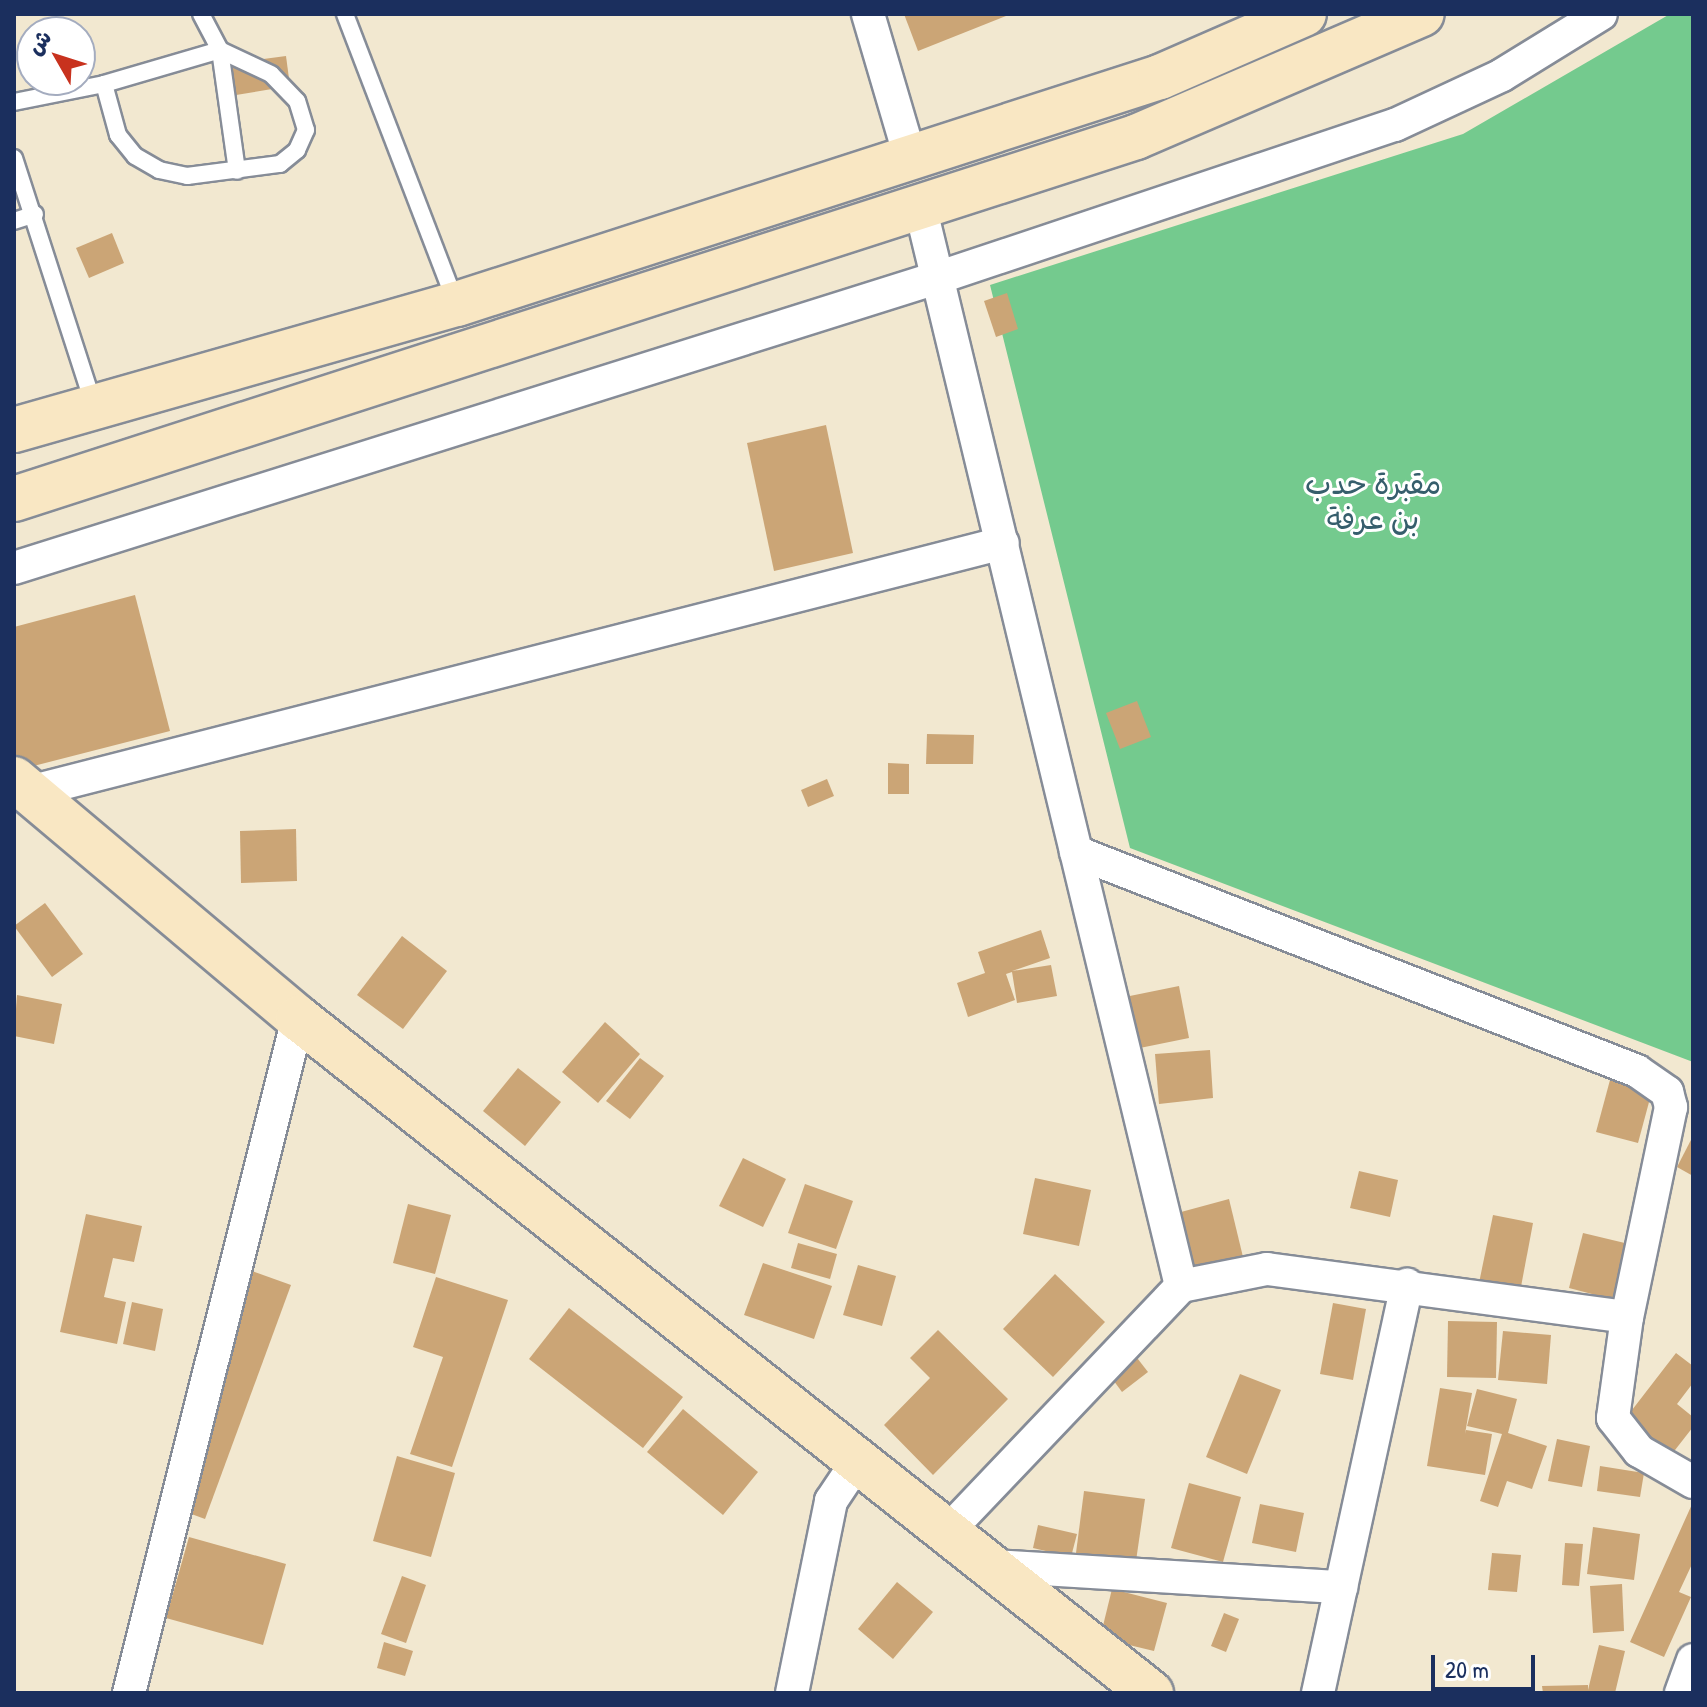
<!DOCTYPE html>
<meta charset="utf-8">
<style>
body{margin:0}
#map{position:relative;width:1707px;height:1707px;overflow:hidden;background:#f2e8d0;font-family:"Patrick Hand","Playpen Sans Arabic",sans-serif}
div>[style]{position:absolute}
.green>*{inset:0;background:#74ca8e}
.building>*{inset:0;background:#cba576}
.roads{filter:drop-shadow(2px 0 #868c97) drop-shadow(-2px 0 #868c97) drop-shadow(0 2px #868c97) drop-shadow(0 -2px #868c97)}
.lane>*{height:16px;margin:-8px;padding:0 8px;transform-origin:8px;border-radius:8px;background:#fff}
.street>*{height:32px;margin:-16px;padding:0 16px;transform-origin:16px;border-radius:16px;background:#fff}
.secondary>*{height:44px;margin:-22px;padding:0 22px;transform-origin:22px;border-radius:22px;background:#f9e7c3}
span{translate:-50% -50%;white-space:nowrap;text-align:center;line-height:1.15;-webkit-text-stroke:6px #fff;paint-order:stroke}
.park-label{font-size:30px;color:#365e6c}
.frame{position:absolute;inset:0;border:16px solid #1b2f5e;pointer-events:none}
.north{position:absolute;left:16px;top:16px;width:80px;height:80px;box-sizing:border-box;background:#fff;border:2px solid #a4acbf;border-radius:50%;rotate:309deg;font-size:22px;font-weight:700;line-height:32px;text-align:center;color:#1b2f5e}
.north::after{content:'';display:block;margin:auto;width:28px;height:36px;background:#c8321e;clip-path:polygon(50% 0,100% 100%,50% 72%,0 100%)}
.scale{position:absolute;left:1431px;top:1655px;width:104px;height:36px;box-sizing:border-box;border:4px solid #1b2f5e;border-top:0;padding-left:10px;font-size:24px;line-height:28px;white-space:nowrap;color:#1b2f5e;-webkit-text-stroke:6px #fff;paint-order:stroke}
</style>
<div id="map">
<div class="green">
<i style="clip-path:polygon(1670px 14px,1693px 14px,1693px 1062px,1130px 848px,990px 285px,1463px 134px)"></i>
</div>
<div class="building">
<i style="clip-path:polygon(904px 14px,1011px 14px,918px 51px)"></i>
<i style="clip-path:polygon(286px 56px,290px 86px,230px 96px,226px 64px)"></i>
<i style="clip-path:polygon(112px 233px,124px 263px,89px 278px,76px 248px)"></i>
<i style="clip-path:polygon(1007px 293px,1018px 329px,996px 337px,984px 301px)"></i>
<i style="clip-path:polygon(826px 425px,853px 553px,774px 571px,747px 443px)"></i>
<i style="clip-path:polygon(135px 595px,170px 731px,14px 771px,14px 627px)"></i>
<i style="clip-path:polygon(1137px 701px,1151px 737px,1120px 749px,1106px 713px)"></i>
<i style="clip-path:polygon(927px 734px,974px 735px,973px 764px,926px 764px)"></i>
<i style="clip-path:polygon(888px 763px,909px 764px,909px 794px,888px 794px)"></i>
<i style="clip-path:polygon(827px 779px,834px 796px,808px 807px,801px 790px)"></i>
<i style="clip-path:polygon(296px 829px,297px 881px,241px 883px,240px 831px)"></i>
<i style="clip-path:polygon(45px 903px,83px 954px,52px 977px,14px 926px)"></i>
<i style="clip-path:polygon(1041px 930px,1050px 958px,1012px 971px,1051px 965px,1057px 996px,1017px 1003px,1012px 972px,1006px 974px,1015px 1000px,968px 1017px,957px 983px,985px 973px,978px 952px)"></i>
<i style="clip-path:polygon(402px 936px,447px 971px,403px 1029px,357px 995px)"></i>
<i style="clip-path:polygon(1179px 986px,1189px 1038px,1125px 1051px,1115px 999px)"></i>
<i style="clip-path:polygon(17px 995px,62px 1004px,54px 1044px,14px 1036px)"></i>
<i style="clip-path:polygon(605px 1022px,640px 1054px,598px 1103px,562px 1072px)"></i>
<i style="clip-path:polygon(1210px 1050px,1213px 1098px,1159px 1104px,1155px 1054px)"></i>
<i style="clip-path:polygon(640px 1058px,664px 1076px,630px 1119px,606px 1101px)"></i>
<i style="clip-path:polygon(518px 1068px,561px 1102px,525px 1146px,483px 1111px)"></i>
<i style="clip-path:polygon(1610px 1080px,1652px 1091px,1638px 1143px,1596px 1132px)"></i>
<i style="clip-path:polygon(1693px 1136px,1693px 1176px,1677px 1167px)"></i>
<i style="clip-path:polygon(743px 1158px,786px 1179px,763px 1227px,719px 1206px)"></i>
<i style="clip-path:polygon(1359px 1171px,1398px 1180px,1390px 1217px,1350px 1208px)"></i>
<i style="clip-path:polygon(1035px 1178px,1091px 1190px,1079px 1246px,1023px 1234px)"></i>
<i style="clip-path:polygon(805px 1184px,853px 1201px,836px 1249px,788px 1233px)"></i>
<i style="clip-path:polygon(1229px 1199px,1243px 1257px,1184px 1272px,1170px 1215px)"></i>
<i style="clip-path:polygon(408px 1204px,451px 1215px,435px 1274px,393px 1263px)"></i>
<i style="clip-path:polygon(86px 1214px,142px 1226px,134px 1262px,113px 1258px,104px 1297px,126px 1302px,117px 1344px,60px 1332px)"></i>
<i style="clip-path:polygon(1493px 1215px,1533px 1223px,1520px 1292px,1479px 1283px)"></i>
<i style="clip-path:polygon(1583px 1233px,1629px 1244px,1615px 1300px,1569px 1288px)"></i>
<i style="clip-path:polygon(798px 1243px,837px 1254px,830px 1279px,791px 1268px)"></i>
<i style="clip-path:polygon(763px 1263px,832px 1286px,814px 1339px,744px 1315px)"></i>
<i style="clip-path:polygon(858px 1265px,896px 1276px,882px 1326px,843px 1315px)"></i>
<i style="clip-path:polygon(249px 1270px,291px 1285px,205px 1519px,164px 1504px)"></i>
<i style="clip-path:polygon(1055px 1274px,1105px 1322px,1053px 1377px,1003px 1329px)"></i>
<i style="clip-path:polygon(436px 1277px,508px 1300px,452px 1467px,410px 1454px,443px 1357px,413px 1347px)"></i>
<i style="clip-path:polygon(132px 1302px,163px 1309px,155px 1351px,123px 1344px)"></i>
<i style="clip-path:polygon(1333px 1303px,1366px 1309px,1353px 1380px,1320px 1374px)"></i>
<i style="clip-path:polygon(569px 1308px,683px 1397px,643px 1448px,529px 1359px)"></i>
<i style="clip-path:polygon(1448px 1321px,1497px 1322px,1496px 1378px,1447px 1377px)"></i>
<i style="clip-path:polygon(938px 1330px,1008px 1399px,933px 1475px,884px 1425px,930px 1378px,910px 1358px)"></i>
<i style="clip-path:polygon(1503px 1331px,1551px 1335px,1547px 1384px,1498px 1380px)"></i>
<i style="clip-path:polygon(1676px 1353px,1693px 1366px,1693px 1383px,1677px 1404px,1693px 1417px,1693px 1427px,1668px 1459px,1622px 1423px)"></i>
<i style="clip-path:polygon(1134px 1354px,1148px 1372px,1122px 1392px,1108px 1373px)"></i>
<i style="clip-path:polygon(1240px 1374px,1281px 1390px,1247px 1474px,1206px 1457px)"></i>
<i style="clip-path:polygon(1440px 1388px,1472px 1393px,1465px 1434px,1466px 1430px,1492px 1434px,1485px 1475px,1427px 1466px)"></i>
<i style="clip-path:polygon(1477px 1389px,1517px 1399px,1508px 1433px,1547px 1446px,1532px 1489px,1507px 1481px,1498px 1507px,1480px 1501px,1502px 1434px,1467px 1426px)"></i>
<i style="clip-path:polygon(683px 1409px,758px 1472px,723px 1515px,647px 1452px)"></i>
<i style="clip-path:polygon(1557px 1439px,1590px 1446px,1582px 1487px,1548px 1481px)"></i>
<i style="clip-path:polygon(397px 1456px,455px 1473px,431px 1557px,373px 1541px)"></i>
<i style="clip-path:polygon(1600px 1466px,1644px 1473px,1640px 1497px,1597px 1491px)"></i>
<i style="clip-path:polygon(1189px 1483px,1241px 1497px,1223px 1562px,1171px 1548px)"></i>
<i style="clip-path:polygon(1084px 1491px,1145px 1499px,1136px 1561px,1076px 1553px)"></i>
<i style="clip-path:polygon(1693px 1502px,1693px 1562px,1679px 1592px,1691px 1597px,1664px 1657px,1630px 1642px)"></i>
<i style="clip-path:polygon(1260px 1504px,1304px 1513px,1296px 1552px,1252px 1543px)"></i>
<i style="clip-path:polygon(1038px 1525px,1077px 1534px,1071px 1557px,1033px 1548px)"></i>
<i style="clip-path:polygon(1593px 1527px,1640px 1534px,1634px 1580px,1587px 1574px)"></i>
<i style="clip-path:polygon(189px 1537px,286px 1564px,263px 1645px,166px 1618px)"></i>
<i style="clip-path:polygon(1565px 1543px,1583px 1544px,1579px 1586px,1562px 1585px)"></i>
<i style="clip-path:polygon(1492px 1553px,1521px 1555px,1517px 1592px,1488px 1590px)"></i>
<i style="clip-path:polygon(402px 1576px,426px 1585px,406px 1643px,381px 1634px)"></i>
<i style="clip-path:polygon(897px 1582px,933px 1612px,893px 1659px,858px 1629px)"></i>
<i style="clip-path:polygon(1622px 1584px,1624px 1631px,1593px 1633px,1590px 1586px)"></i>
<i style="clip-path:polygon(1112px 1589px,1167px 1603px,1154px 1651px,1100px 1638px)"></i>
<i style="clip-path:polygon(1224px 1613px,1239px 1619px,1226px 1652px,1211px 1646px)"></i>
<i style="clip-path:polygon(384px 1642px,413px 1651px,405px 1676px,377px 1668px)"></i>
<i style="clip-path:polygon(1599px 1645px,1625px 1651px,1615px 1693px,1543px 1693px,1542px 1686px,1588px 1685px,1588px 1690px)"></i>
</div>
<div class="roads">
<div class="lane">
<i style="left:345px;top:14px;width:310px;rotate:69deg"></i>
<i style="left:220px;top:50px;width:122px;rotate:82deg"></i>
<i style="left:104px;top:84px;width:53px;rotate:74.6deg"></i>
<i style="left:118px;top:135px;width:27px;rotate:51deg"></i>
<i style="left:135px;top:156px;width:28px;rotate:30deg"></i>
<i style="left:159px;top:170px;width:29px;rotate:12deg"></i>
<i style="left:187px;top:176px;width:94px;rotate:-7.4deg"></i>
<i style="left:280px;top:164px;width:22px;rotate:-39deg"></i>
<i style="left:297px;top:150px;width:22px;rotate:-66deg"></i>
<i style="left:306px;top:130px;width:30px;rotate:-107deg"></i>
<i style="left:297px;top:101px;width:37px;rotate:-134deg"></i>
<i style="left:271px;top:74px;width:56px;rotate:-154.8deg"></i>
<i style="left:14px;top:102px;width:92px;rotate:-11.3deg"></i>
<i style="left:104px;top:84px;width:121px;rotate:-16.3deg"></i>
<i style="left:220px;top:50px;width:41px;rotate:-117.8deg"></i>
<i style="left:14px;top:158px;width:260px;rotate:72.1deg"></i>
<i style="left:14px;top:221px;width:22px;rotate:-18deg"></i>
</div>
<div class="street">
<i style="left:868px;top:14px;width:149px;rotate:73.6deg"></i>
<i style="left:920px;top:206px;width:1111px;rotate:76.41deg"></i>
<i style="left:14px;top:568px;width:971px;rotate:-17.45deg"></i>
<i style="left:940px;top:277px;width:480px;rotate:-18.5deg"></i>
<i style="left:1395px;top:125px;width:118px;rotate:-25deg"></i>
<i style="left:1502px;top:75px;width:116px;rotate:-31.6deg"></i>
<i style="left:29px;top:792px;width:1005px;rotate:-14.34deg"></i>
<i style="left:1076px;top:852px;width:602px;rotate:21.32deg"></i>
<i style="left:1637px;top:1071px;width:37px;rotate:35deg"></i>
<i style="left:1667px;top:1092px;width:16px;rotate:75deg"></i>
<i style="left:1671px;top:1107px;width:215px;rotate:101.8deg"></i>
<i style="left:1627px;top:1317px;width:102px;rotate:97.9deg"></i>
<i style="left:1613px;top:1418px;width:42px;rotate:51.8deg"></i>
<i style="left:1639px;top:1451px;width:62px;rotate:29.9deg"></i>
<i style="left:948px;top:1531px;width:338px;rotate:-46.4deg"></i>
<i style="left:1181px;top:1286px;width:88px;rotate:-11.2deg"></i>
<i style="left:1267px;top:1269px;width:363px;rotate:7.6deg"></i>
<i style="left:993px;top:1566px;width:349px;rotate:3.5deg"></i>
<i style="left:129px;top:1693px;width:696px;rotate:-75.94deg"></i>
<i style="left:792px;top:1693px;width:196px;rotate:-78.5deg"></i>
<i style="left:831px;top:1501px;width:50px;rotate:-56.3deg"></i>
<i style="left:1318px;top:1693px;width:418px;rotate:-77.7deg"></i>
<i style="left:1681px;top:1693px;width:35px;rotate:-70deg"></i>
</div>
<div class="secondary">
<i style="left:14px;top:430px;width:461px;rotate:-15.9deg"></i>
<i style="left:457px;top:304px;width:739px;rotate:-17.9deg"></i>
<i style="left:1160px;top:77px;width:157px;rotate:-23.6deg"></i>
<i style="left:14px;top:499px;width:1179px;rotate:-17.88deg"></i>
<i style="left:1136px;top:137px;width:311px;rotate:-23.3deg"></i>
<i style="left:14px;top:779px;width:371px;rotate:40.1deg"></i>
<i style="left:298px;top:1018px;width:1088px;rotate:38.36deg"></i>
</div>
</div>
<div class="park-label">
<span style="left:1373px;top:500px">مقبرة حدب<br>بن عرفة</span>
</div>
<div class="frame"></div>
<div class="north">ش</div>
<div class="scale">20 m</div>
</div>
